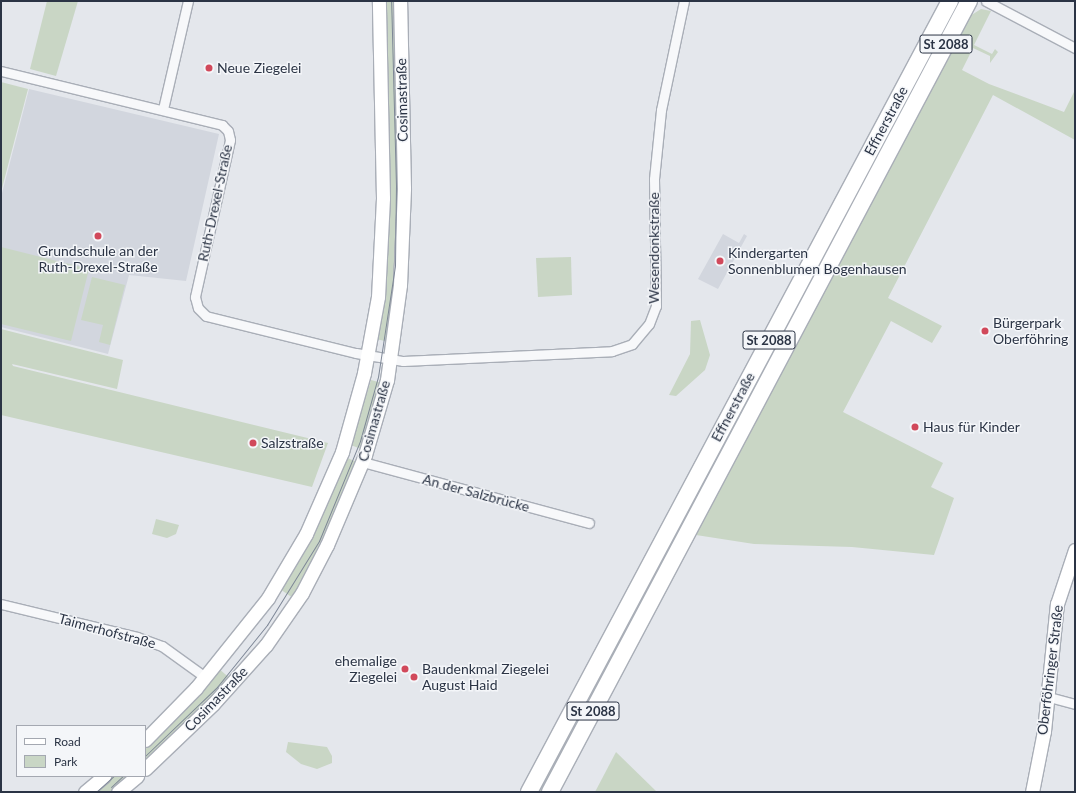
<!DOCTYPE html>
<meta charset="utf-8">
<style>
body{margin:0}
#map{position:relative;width:1076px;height:793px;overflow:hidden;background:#e4e7ec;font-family:Lato,sans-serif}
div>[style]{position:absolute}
.built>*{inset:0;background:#d2d6de}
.green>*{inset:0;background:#c9d6c5}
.roads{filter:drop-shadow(1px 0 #a9aeb7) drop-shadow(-1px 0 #a9aeb7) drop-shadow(0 1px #a9aeb7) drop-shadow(0 -1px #a9aeb7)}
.minor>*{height:9px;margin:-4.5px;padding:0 4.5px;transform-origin:4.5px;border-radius:4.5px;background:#f7f8fa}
.secondary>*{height:13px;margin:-6.5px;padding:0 6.5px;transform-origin:6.5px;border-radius:6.5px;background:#fff}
.trunk>*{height:16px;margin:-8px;padding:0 8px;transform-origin:8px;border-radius:8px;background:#fff}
.tram>*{height:1px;margin:-0.5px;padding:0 0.5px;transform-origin:0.5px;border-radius:0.5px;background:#7d8696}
.dots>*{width:11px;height:11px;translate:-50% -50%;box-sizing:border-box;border:2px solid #f4f6f9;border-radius:50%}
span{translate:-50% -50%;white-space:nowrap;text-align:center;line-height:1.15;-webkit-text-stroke:3px #f4f6f9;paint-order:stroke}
.shield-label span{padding:1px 3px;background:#f4f6f9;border:1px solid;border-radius:3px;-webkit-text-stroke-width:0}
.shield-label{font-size:13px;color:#2b3445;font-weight:700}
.poi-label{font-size:14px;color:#2b3445}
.left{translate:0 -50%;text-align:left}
.right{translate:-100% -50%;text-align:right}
.street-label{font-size:14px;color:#2b3445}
.frame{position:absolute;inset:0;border:2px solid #2b3445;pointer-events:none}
.legend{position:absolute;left:16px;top:725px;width:130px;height:52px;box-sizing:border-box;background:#f4f6f9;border:1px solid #a4a8b1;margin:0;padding:5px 7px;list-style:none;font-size:12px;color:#2b3445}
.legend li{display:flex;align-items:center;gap:8px;height:20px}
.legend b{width:20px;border:1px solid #a4a8b1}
</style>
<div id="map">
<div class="built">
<i style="clip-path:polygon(29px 89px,219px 134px,186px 281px,129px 275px,108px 354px,1px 327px,1px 197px)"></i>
<i style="clip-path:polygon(723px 234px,739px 243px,744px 234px,747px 236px,718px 289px,698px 279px)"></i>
</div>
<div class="green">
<i style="clip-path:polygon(47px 1px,78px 1px,56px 76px,30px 69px)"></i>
<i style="clip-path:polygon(382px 1px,396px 1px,399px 256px,389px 342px,376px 339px)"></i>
<i style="clip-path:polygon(959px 1px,961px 2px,542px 792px,537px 792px)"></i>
<i style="clip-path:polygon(981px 9px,991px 11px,974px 45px,992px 54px,995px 49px,998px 52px,990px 63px,990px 56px,973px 48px,962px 70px,989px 84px,1064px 112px,1075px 90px,1075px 140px,993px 95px,888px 298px,942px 326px,932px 343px,891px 321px,843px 412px,943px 463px,931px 487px,954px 498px,934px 555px,852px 547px,754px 544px,696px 535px,970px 16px)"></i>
<i style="clip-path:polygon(1px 82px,28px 89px,1px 192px)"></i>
<i style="clip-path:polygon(1px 247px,89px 269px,71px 341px,1px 324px)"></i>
<i style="clip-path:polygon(571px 257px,572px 295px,538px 297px,536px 258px)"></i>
<i style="clip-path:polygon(92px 277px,125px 285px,110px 345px,99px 342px,103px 325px,81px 320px)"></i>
<i style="clip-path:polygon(700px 320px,710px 355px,705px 370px,676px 396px,669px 395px,690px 354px,691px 321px)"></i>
<i style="clip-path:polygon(1px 329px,123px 360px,117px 389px,12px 364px,13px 366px,328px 443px,312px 487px,1px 415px)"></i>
<i style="clip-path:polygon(371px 380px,382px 383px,364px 450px,348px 444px,363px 394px,367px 393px)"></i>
<i style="clip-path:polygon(343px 456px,359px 463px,293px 598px,277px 587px)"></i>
<i style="clip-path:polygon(156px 519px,179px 525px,176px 534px,167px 538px,152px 534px)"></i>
<i style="clip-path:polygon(218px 668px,232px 680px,145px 762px,145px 745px,207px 682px,210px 684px,213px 679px,210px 676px)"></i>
<i style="clip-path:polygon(288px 742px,327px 747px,332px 756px,332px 763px,317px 769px,301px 764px,286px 752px)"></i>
<i style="clip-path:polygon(616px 752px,657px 792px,595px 792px)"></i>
<i style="clip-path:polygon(110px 776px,130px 776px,112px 792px,92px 792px)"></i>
</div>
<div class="roads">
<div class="minor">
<i style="left:986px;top:1px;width:101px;rotate:27.8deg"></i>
<i style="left:1px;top:71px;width:228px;rotate:13.7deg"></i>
<i style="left:222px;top:125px;width:8px;rotate:45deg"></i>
<i style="left:228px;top:131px;width:9px;rotate:77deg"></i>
<i style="left:230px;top:140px;width:161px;rotate:102.6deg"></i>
<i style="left:195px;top:297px;width:11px;rotate:75deg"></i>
<i style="left:198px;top:308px;width:11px;rotate:45deg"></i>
<i style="left:206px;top:316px;width:154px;rotate:13.9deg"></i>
<i style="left:356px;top:353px;width:48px;rotate:9.7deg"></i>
<i style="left:403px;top:361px;width:209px;rotate:-2.7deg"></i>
<i style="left:612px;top:351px;width:21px;rotate:-19deg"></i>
<i style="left:632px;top:344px;width:26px;rotate:-50deg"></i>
<i style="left:649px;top:324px;width:19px;rotate:-69deg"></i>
<i style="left:656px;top:306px;width:127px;rotate:-90.9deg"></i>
<i style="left:654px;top:179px;width:69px;rotate:-84.2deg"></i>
<i style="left:661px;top:110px;width:111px;rotate:-78.1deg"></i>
<i style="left:163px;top:109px;width:111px;rotate:-77deg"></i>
<i style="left:363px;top:462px;width:234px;rotate:15.1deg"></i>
<i style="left:1px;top:604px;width:140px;rotate:13.6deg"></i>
<i style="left:137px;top:637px;width:27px;rotate:20deg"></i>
<i style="left:162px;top:646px;width:53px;rotate:35.8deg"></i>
<i style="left:1049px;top:697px;width:27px;rotate:15deg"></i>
</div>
<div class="secondary">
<i style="left:145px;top:740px;width:73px;rotate:-45.6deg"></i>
<i style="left:196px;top:688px;width:115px;rotate:-51.3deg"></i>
<i style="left:268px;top:598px;width:74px;rotate:-59.3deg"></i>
<i style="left:306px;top:534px;width:90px;rotate:-66.3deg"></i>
<i style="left:342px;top:452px;width:82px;rotate:-74.4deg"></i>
<i style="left:364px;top:373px;width:77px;rotate:-79.6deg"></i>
<i style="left:378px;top:297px;width:99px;rotate:-87.1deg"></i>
<i style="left:383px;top:198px;width:197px;rotate:-91.2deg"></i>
<i style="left:145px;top:769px;width:94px;rotate:-43.7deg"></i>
<i style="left:213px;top:704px;width:79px;rotate:-48.1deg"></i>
<i style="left:266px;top:645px;width:63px;rotate:-55.3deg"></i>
<i style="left:302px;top:593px;width:54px;rotate:-62.5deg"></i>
<i style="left:327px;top:545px;width:98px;rotate:-67.1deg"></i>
<i style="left:365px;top:455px;width:78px;rotate:-73.7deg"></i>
<i style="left:387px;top:380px;width:96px;rotate:-82.2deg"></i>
<i style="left:400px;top:285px;width:97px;rotate:-87.6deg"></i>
<i style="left:404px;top:188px;width:187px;rotate:-91.2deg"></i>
<i style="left:85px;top:792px;width:25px;rotate:-40deg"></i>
<i style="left:118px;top:792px;width:25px;rotate:-40deg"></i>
<i style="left:1032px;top:792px;width:62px;rotate:-78.9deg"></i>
<i style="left:1044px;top:731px;width:128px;rotate:-84.2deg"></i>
<i style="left:1057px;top:604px;width:57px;rotate:-71.6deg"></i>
</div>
<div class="trunk">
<i style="left:529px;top:792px;width:896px;rotate:-61.98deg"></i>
<i style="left:550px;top:792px;width:895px;rotate:-62.09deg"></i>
</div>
</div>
<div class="tram">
<i style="left:145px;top:756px;width:100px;rotate:-43.8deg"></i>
<i style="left:217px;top:687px;width:80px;rotate:-51.1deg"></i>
<i style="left:267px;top:625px;width:99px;rotate:-58.2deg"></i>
<i style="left:319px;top:541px;width:108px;rotate:-67.7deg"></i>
<i style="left:360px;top:441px;width:66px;rotate:-74.3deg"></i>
<i style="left:378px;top:377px;width:112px;rotate:-81.3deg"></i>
<i style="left:395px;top:266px;width:80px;rotate:-89.3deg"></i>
<i style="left:396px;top:186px;width:185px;rotate:-91.5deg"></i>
<i style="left:111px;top:787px;width:16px;rotate:-43deg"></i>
<i style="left:96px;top:792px;width:24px;rotate:-42deg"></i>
</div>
<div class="dots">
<i style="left:209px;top:68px;background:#d1495b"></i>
<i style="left:98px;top:236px;background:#d1495b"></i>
<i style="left:720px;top:261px;background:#d1495b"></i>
<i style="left:985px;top:331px;background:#d1495b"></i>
<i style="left:915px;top:427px;background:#d1495b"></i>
<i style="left:253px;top:443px;background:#d1495b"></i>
<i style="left:405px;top:669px;background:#d1495b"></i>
<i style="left:414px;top:677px;background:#d1495b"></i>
</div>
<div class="shield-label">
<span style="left:946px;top:44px">St 2088</span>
<span style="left:769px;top:340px">St 2088</span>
<span style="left:593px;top:711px">St 2088</span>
</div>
<div class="poi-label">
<span class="left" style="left:217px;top:68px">Neue Ziegelei</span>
<span style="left:98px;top:259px">Grundschule an der<br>Ruth-Drexel-Straße</span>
<span class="left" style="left:728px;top:261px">Kindergarten<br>Sonnenblumen Bogenhausen</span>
<span class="left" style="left:993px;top:331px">Bürgerpark<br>Oberföhring</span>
<span class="left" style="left:923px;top:427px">Haus für Kinder</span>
<span class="left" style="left:261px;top:443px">Salzstraße</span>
<span class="right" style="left:397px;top:669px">ehemalige<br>Ziegelei</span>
<span class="left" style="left:422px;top:677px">Baudenkmal Ziegelei<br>August Haid</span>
</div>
<div class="street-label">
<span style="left:402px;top:100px;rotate:-91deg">Cosimastraße</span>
<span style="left:886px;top:121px;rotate:-62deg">Effnerstraße</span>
<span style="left:215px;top:203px;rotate:-78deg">Ruth-Drexel-Straße</span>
<span style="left:654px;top:248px;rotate:-90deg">Wesendonkstraße</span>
<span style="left:733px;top:407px;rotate:-62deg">Effnerstraße</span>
<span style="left:374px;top:421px;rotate:-74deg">Cosimastraße</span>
<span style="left:476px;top:493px;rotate:15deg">An der Salzbrücke</span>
<span style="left:107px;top:631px;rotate:15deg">Taimerhofstraße</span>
<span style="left:1050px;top:670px;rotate:-83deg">Oberföhringer Straße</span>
<span style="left:216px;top:699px;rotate:-46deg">Cosimastraße</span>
</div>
<div class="frame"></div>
<ul class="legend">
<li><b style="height:5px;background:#fff"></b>Road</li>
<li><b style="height:11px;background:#c9d6c5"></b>Park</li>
</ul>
</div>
